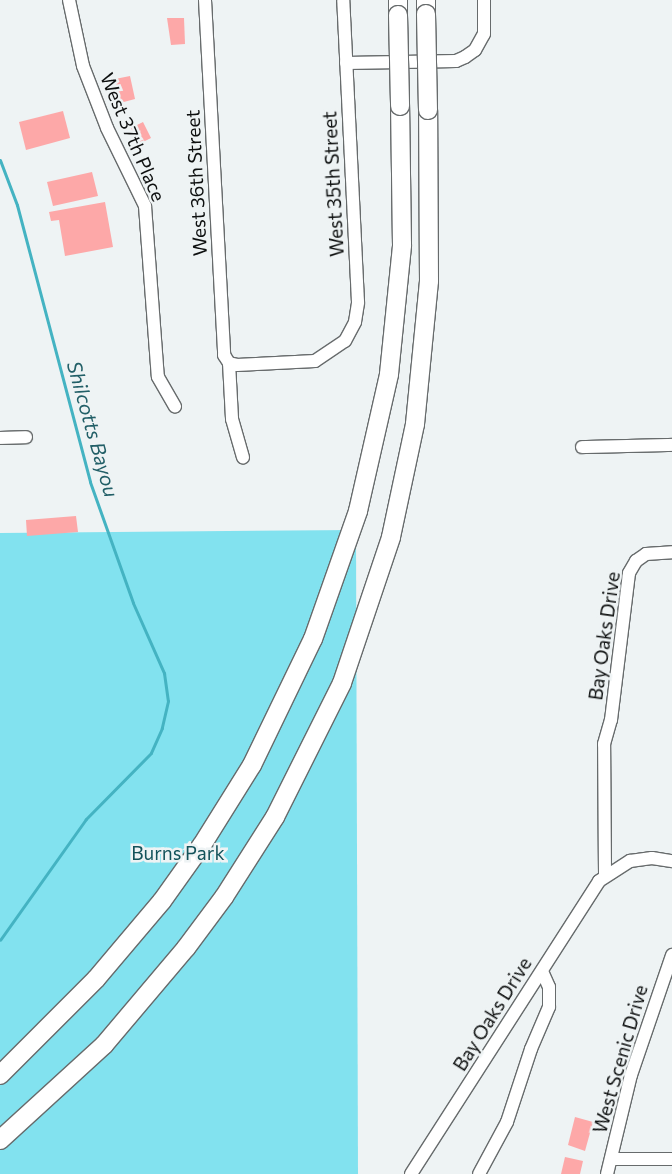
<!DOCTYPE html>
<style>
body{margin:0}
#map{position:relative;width:672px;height:1174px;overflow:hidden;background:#eef3f4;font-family:Commissioner,sans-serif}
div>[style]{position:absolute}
.green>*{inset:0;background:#82e2ef}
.stream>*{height:3px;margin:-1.5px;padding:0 1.5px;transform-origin:1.5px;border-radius:1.5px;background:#44b3c2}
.building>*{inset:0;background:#fda8a8}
.roads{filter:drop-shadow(1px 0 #676b6c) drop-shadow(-1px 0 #676b6c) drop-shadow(0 1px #676b6c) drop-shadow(0 -1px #676b6c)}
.minor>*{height:12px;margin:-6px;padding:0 6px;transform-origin:6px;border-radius:6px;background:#fff}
.highway>*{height:18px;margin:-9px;padding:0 9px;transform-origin:9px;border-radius:9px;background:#fff}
.bridges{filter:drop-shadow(1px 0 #676b6c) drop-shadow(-1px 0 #676b6c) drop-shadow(0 1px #676b6c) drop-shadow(0 -1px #676b6c)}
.highway-bridge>*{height:18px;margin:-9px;padding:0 9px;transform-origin:9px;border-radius:9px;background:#fff}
span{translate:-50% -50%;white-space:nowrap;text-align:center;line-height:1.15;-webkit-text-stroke:5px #eef3f4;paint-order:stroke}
.street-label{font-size:19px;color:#0e1010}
.park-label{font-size:19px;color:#12525a}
.water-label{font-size:20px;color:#225f67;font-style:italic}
</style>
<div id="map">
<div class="green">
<i style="clip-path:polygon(356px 530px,358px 1174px,0 1174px,0 533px)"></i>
</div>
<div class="stream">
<i style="left:0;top:160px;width:48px;rotate:69.3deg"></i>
<i style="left:17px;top:205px;width:286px;rotate:75.2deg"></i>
<i style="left:90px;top:482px;width:128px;rotate:70.4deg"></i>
<i style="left:133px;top:603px;width:77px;rotate:66.1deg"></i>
<i style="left:164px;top:673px;width:28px;rotate:82deg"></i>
<i style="left:168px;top:701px;width:28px;rotate:103deg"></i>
<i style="left:162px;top:728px;width:27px;rotate:114deg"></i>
<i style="left:151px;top:753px;width:93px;rotate:134.6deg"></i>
<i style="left:86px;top:819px;width:148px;rotate:125.4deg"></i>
</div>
<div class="building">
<i style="clip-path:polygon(167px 18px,184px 18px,185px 44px,171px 45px)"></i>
<i style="clip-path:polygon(130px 76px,135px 99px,120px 103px,115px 79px)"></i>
<i style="clip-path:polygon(63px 111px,70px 138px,26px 150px,19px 122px)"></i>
<i style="clip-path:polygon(143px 122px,151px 138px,139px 144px,131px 128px)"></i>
<i style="clip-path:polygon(92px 172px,98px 196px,53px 206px,47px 182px)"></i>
<i style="clip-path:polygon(105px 202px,113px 247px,65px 256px,59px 220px,51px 221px,49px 212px)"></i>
<i style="clip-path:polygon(76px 516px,78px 532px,27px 536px,26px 520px)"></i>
<i style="clip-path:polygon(575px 1117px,593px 1122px,585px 1151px,568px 1145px)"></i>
<i style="clip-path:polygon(565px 1157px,583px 1161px,580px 1174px,561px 1174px)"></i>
</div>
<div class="roads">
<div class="minor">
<i style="left:69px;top:0;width:67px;rotate:78deg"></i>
<i style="left:83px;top:66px;width:66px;rotate:68.8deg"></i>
<i style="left:107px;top:128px;width:87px;rotate:64deg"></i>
<i style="left:145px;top:206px;width:171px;rotate:85.7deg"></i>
<i style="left:158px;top:377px;width:34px;rotate:60deg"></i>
<i style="left:205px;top:0;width:356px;rotate:86.9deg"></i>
<i style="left:224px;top:355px;width:9px;rotate:58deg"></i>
<i style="left:346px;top:63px;width:110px;rotate:-1deg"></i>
<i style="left:456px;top:61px;width:10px;rotate:-24deg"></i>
<i style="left:465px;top:57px;width:12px;rotate:-35deg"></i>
<i style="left:475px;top:50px;width:18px;rotate:-61deg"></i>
<i style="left:484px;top:34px;width:34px;rotate:-90deg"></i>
<i style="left:229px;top:363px;width:8px;rotate:14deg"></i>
<i style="left:237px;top:365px;width:78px;rotate:-2.9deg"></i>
<i style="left:315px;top:361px;width:36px;rotate:-34deg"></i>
<i style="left:345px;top:341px;width:21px;rotate:-62deg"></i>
<i style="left:355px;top:322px;width:20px;rotate:-81deg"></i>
<i style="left:358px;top:302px;width:302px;rotate:-92.8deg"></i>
<i style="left:229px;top:363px;width:56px;rotate:86.9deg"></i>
<i style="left:232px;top:419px;width:40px;rotate:74deg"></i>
<i style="left:0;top:438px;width:26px;rotate:-2deg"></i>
<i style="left:582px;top:447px;width:90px;rotate:-1.3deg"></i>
<i style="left:605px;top:874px;width:130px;rotate:-90.4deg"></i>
<i style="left:604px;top:744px;width:25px;rotate:-74deg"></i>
<i style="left:611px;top:720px;width:148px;rotate:-83deg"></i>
<i style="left:629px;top:573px;width:14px;rotate:-60deg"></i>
<i style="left:636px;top:561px;width:12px;rotate:-35deg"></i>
<i style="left:646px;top:554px;width:26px;rotate:-4deg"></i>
<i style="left:611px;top:1159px;width:61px"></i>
<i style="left:411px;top:1174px;width:348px;rotate:-57.3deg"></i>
<i style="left:599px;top:881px;width:37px;rotate:-33deg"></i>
<i style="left:630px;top:861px;width:22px;rotate:-8deg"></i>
<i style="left:652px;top:858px;width:20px;rotate:9deg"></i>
<i style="left:479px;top:1174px;width:59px;rotate:-61.7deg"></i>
<i style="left:507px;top:1122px;width:77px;rotate:-71.8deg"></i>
<i style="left:531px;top:1049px;width:46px;rotate:-66.8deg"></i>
<i style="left:549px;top:1007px;width:20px;rotate:-90deg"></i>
<i style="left:549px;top:987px;width:17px;rotate:-114deg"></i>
<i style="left:607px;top:1174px;width:102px;rotate:-76.4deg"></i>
<i style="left:631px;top:1075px;width:127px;rotate:-71.1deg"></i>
</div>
<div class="highway">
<i style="left:398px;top:0;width:15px;rotate:90deg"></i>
<i style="left:426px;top:0;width:14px;rotate:90deg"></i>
<i style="left:0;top:1075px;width:136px;rotate:-45deg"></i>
<i style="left:96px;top:979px;width:102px;rotate:-49.8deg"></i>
<i style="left:162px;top:901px;width:69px;rotate:-54.5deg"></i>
<i style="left:202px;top:845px;width:94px;rotate:-58deg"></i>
<i style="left:252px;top:765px;width:140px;rotate:-64.2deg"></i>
<i style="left:313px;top:639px;width:136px;rotate:-70.6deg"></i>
<i style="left:358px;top:511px;width:140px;rotate:-77.2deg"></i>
<i style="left:389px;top:374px;width:130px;rotate:-84.2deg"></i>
<i style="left:402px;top:245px;width:139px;rotate:-90.8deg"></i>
<i style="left:0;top:1140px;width:141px;rotate:-42.4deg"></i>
<i style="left:104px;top:1045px;width:127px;rotate:-49.8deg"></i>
<i style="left:186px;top:948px;width:64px;rotate:-53.3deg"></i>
<i style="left:224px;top:897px;width:95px;rotate:-57.5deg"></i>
<i style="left:275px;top:817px;width:150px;rotate:-63.4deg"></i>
<i style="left:342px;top:683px;width:154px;rotate:-71.4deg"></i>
<i style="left:391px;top:537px;width:116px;rotate:-78deg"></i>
<i style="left:415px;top:424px;width:144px;rotate:-84.4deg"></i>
<i style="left:429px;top:281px;width:171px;rotate:-90.3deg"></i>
</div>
</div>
<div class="bridges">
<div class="highway-bridge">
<i style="left:426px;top:14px;width:96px;rotate:88.8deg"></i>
<i style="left:398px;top:15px;width:91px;rotate:88.7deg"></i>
</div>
</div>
<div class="street-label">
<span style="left:133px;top:137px;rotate:67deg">West 37th Place</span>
<span style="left:196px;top:183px;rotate:-93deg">West 36th Street</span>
<span style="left:333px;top:184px;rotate:-93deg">West 35th Street</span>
<span style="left:604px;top:636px;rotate:-82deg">Bay Oaks Drive</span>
<span style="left:492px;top:1014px;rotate:-58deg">Bay Oaks Drive</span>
<span style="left:620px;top:1059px;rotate:-74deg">West Scenic Drive</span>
</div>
<div class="park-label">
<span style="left:178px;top:853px">Burns Park</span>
</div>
<div class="water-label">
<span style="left:93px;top:429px;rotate:74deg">Shilcotts Bayou</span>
</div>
</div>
